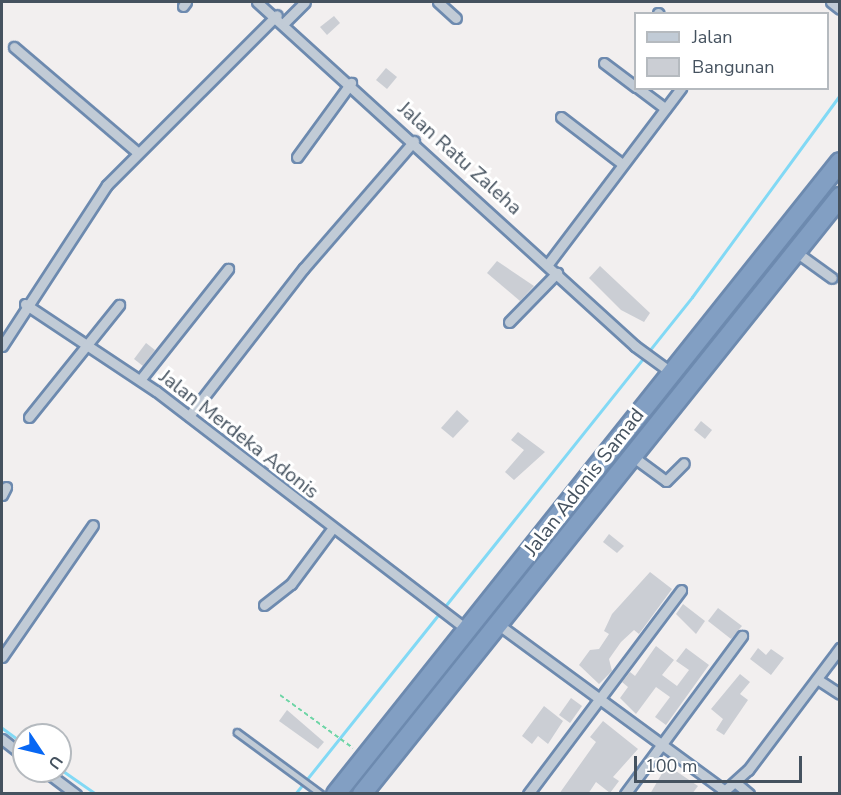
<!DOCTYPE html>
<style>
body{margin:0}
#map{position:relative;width:841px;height:795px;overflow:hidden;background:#f2efef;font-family:"Nunito Sans",sans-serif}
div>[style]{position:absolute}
.stream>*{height:3px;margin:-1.5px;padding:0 1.5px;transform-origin:1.5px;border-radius:1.5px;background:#82d9f5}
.building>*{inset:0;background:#cbced4}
.path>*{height:2px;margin-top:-1px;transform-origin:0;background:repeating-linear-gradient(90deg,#6ed5a6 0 4.5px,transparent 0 7.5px)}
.roads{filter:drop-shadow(2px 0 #6d8aaf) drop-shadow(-2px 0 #6d8aaf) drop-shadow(0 2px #6d8aaf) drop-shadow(0 -2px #6d8aaf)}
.lane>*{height:4.5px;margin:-2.25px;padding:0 2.25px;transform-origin:2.25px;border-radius:2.25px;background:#c1cbd6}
.street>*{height:9px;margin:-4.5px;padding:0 4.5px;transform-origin:4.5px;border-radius:4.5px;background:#c1cbd6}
.highway>*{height:18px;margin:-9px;padding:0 9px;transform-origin:9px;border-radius:9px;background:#829fc3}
span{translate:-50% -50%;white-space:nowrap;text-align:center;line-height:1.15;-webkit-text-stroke:6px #fff;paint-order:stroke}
.street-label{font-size:20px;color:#45525f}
.frame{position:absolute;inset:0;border:3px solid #45525f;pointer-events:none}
.legend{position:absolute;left:634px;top:12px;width:195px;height:78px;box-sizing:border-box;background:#fff;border:2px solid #b5babf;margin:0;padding:8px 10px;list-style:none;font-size:18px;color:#45525f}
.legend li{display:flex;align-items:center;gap:12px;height:30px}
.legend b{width:30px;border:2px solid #b5babf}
.north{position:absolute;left:12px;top:723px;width:60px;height:60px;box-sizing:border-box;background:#fff;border:2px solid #b5babf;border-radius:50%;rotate:125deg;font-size:16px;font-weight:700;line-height:24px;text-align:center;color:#45525f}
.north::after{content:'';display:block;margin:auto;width:21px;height:27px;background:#0767f4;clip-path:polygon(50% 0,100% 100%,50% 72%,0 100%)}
.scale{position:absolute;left:634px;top:756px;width:168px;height:27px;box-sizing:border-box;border:3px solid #45525f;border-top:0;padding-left:8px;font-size:18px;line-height:21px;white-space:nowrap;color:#45525f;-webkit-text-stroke:4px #fff;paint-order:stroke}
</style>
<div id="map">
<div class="stream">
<i style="left:2px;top:728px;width:27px;rotate:36deg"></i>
<i style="left:60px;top:769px;width:44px;rotate:34.8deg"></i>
<i style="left:295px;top:794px;width:636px;rotate:-51.38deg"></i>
<i style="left:692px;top:297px;width:250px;rotate:-53.8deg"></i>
</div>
<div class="building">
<i style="clip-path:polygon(334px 16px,340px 23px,327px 35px,320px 27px)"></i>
<i style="clip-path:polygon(386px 68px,397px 77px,387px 89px,376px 80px)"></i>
<i style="clip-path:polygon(497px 261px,534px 286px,520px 301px,487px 273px)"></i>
<i style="clip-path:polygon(600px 266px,650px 313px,644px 322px,621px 310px,589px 278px)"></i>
<i style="clip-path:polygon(146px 343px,155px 350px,143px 366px,134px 359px)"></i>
<i style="clip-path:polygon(457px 410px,469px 421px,453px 438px,441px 428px)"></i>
<i style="clip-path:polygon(701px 421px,712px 430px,705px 439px,694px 430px)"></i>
<i style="clip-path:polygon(518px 432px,545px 452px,514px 480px,505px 472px,524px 450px,511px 440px)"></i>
<i style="clip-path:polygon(609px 534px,624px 546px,617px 553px,603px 542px)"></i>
<i style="clip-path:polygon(650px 572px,672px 589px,639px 634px,634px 630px,621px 642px,609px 659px,612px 671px,599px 684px,579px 665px,590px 650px,599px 649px,609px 634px,604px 631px,612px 614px)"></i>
<i style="clip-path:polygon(683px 604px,705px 621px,696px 634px,676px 614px)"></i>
<i style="clip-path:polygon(718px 608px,742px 626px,731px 639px,708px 621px)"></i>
<i style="clip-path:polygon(656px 646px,674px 660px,662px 675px,677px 686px,689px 670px,676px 661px,686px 648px,709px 665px,666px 725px,655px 717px,670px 697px,656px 687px,636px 714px,620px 698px,628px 687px,622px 682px,630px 672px,635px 676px)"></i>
<i style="clip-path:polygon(758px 648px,766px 655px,771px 649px,784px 658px,771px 675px,750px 659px)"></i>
<i style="clip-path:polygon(740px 674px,750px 682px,740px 694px,748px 700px,724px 735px,716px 730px,723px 719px,711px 709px)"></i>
<i style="clip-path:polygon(571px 698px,582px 706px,570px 723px,559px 715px)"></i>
<i style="clip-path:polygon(544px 706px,563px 721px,548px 744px,538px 736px,532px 744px,522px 736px)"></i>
<i style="clip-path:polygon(287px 710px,324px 742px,318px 749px,279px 721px)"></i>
<i style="clip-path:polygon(603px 721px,638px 749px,613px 777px,619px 781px,610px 793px,596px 782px,588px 794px,559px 794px,596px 742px,590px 737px)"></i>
<i style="clip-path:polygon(667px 765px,698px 786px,692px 794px,650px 794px)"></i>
</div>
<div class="path">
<i style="left:280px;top:695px;width:90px;rotate:36deg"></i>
</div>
<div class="roads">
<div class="lane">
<i style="left:237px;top:732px;width:104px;rotate:36.4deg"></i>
</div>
<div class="street">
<i style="left:257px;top:2px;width:511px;rotate:42.3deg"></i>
<i style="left:635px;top:346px;width:46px;rotate:36.1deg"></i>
<i style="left:438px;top:2px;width:24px;rotate:42deg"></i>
<i style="left:831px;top:2px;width:11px;rotate:38deg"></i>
<i style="left:183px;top:6px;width:5px;rotate:-53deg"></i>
<i style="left:658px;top:13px;width:1px;rotate:45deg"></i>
<i style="left:285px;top:22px;width:28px;rotate:-45deg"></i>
<i style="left:14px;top:47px;width:163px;rotate:40.5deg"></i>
<i style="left:604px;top:63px;width:40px;rotate:37deg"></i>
<i style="left:638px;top:88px;width:34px;rotate:37deg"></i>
<i style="left:561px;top:117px;width:76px;rotate:37.5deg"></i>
<i style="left:297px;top:157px;width:92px;rotate:-53.9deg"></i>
<i style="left:796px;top:252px;width:44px;rotate:35.8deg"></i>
<i style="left:548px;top:264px;width:221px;rotate:-52.9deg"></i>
<i style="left:25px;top:304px;width:157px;rotate:33.6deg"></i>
<i style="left:156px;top:391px;width:391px;rotate:37.5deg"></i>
<i style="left:509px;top:322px;width:69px;rotate:-45.6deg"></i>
<i style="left:2px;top:346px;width:192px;rotate:-56.9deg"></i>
<i style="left:107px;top:185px;width:240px;rotate:-45deg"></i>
<i style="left:140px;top:380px;width:142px;rotate:-51.6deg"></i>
<i style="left:189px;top:416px;width:187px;rotate:-52.2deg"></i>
<i style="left:304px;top:268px;width:168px;rotate:-49.1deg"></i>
<i style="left:29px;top:417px;width:144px;rotate:-51.2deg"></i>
<i style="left:632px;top:456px;width:42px;rotate:36.3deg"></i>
<i style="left:666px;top:481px;width:25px;rotate:-45deg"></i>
<i style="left:2px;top:495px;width:9px;rotate:-63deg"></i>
<i style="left:264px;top:605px;width:34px;rotate:-38deg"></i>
<i style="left:291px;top:584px;width:69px;rotate:-53.3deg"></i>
<i style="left:499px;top:625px;width:279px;rotate:36.3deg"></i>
<i style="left:2px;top:657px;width:160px;rotate:-55.4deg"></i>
<i style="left:817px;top:679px;width:27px;rotate:33deg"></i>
<i style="left:2px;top:739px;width:28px;rotate:38deg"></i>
<i style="left:45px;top:771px;width:39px;rotate:37deg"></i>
<i style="left:736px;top:783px;width:17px;rotate:40deg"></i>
<i style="left:528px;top:794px;width:255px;rotate:-53.1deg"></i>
<i style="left:625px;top:794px;width:197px;rotate:-53.5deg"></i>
<i style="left:721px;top:794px;width:36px;rotate:-42deg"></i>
<i style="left:748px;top:770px;width:153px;rotate:-53deg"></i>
</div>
<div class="highway">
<i style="left:336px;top:794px;width:808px;rotate:-51.43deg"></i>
<i style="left:362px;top:794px;width:765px;rotate:-51.32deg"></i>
</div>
</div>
<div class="street-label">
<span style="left:460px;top:158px;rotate:42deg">Jalan Ratu Zaleha</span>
<span style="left:239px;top:434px;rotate:38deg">Jalan Merdeka Adonis</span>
<span style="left:584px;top:482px;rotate:-52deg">Jalan Adonis Samad</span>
</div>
<div class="frame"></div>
<ul class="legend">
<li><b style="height:8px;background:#c1cbd6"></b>Jalan</li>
<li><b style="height:16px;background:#cbced4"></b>Bangunan</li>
</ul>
<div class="north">U</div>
<div class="scale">100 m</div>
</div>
